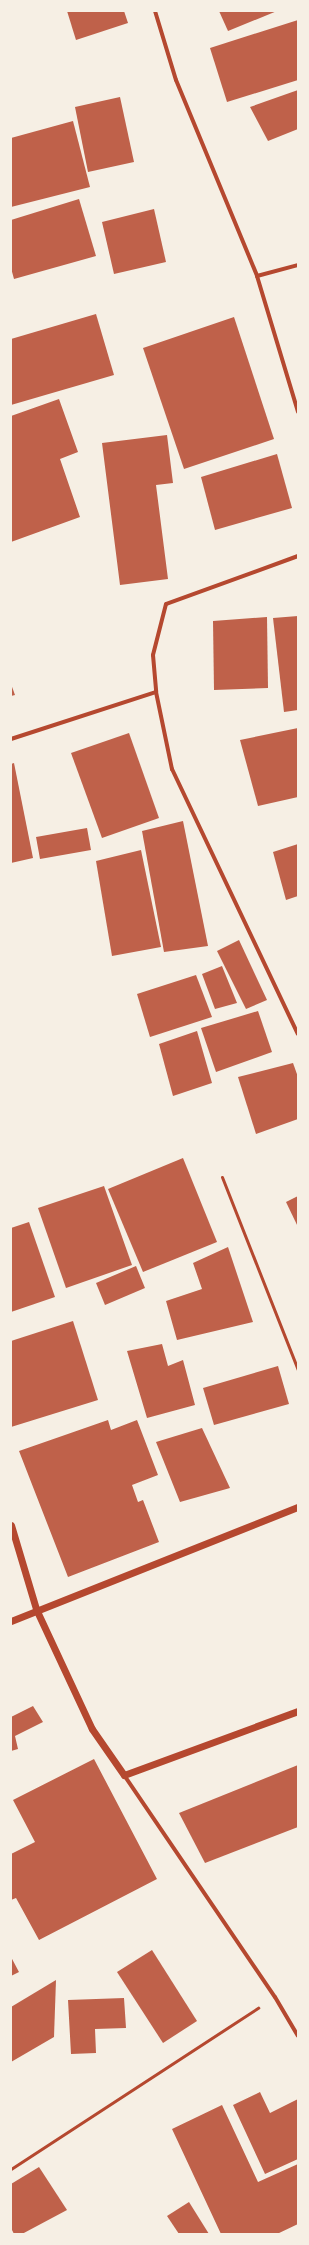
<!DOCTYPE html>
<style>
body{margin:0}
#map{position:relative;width:309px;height:2245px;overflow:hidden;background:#f6efe4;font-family:"Archivo Narrow",sans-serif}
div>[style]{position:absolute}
.building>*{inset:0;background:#bf614a}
.path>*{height:2.5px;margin:-1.25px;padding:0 1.25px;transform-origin:1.25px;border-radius:1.25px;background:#b5482f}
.service>*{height:3px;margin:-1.5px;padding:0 1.5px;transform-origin:1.5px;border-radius:1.5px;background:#b5482f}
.minor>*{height:4px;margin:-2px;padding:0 2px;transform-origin:2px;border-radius:2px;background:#b5482f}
.tertiary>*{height:7px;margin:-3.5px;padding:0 3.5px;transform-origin:3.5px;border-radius:3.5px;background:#b5482f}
span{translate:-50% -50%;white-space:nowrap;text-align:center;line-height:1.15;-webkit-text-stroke:4px #f6efe4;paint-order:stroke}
.frame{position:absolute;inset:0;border:12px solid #f6efe4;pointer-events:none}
</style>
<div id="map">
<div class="building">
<i style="clip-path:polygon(67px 11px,124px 11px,128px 23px,76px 40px)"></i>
<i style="clip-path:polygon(219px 11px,277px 11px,228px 31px)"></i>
<i style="clip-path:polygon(298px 20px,298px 80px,227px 102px,210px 48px)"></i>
<i style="clip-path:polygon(298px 90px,298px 129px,268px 141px,250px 107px)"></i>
<i style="clip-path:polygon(120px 97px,134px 162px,88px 172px,75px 107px)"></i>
<i style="clip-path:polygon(73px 121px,90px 187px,11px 207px,11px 138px)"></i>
<i style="clip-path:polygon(79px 199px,96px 256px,14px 279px,11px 268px,11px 220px)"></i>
<i style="clip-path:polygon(154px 209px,166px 262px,114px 274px,102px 222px)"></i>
<i style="clip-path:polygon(96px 314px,114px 375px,11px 405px,11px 339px)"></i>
<i style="clip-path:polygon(234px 317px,274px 439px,184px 469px,143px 348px)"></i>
<i style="clip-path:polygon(59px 399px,78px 452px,60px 459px,80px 517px,11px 542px,11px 416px)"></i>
<i style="clip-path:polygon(167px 435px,173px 483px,156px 485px,168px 579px,120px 585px,102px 443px)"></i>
<i style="clip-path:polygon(277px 454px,292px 508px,215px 530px,201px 477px)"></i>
<i style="clip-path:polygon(298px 616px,298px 710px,284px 712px,273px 618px)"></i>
<i style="clip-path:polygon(267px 617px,268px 688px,214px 690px,213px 621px)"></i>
<i style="clip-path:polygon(11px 684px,15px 695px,11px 696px)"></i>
<i style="clip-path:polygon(298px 728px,298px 797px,258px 806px,240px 740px)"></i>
<i style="clip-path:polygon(129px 733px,159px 818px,102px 838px,71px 753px)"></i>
<i style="clip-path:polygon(14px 763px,33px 858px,11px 863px,11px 764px)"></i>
<i style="clip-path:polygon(183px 821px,208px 946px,164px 952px,142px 831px)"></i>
<i style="clip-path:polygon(87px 828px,91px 850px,40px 859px,36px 837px)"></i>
<i style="clip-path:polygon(298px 844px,298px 896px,286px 900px,273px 852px)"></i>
<i style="clip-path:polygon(141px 850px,161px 947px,112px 956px,96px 861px)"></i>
<i style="clip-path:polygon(239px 940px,267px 1000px,246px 1009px,217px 951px)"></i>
<i style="clip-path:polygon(222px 966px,237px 1003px,215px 1009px,202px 974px)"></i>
<i style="clip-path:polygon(196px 975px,212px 1017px,150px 1037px,137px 994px)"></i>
<i style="clip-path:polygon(258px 1011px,272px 1052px,216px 1072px,201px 1028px)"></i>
<i style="clip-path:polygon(197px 1031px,212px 1083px,173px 1096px,159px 1044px)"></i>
<i style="clip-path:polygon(293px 1063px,298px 1077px,298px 1119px,256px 1134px,238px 1077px)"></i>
<i style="clip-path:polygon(183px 1158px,217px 1242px,143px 1272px,108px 1189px)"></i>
<i style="clip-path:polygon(104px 1186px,132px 1265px,66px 1288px,38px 1208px)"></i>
<i style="clip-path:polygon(298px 1196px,298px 1227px,286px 1202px)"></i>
<i style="clip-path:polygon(29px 1222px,55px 1297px,11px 1312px,11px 1228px)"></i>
<i style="clip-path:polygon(228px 1247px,253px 1322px,177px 1340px,166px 1301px,202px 1289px,193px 1263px)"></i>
<i style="clip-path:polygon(136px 1266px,145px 1288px,105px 1305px,96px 1283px)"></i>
<i style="clip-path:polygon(73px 1321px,98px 1400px,11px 1427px,11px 1341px)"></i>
<i style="clip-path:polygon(162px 1344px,168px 1366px,183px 1360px,195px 1405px,147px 1418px,127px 1351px)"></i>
<i style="clip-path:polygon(278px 1366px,289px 1404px,214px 1425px,203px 1388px)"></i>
<i style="clip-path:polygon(108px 1420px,111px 1430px,137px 1420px,158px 1475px,132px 1485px,138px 1502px,143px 1500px,159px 1542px,68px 1577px,19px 1451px)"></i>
<i style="clip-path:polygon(202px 1428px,230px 1488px,180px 1502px,156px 1442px)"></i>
<i style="clip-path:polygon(33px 1706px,43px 1722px,15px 1736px,18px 1749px,11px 1751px,11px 1717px)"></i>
<i style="clip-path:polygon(94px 1759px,157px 1879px,39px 1940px,16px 1898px,11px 1900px,11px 1854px,35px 1842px,13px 1800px)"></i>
<i style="clip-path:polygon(298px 1765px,298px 1827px,205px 1863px,179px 1813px)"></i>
<i style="clip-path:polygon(152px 1950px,197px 2021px,163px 2043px,117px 1972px)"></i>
<i style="clip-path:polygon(11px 1957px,19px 1972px,11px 1976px)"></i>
<i style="clip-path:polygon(56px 1980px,54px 2037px,11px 2062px,11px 2007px)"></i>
<i style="clip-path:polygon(124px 1998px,126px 2028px,95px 2029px,96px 2053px,71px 2054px,68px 2000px)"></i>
<i style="clip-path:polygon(260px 2092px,270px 2113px,298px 2099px,298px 2159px,265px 2174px,233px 2105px)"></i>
<i style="clip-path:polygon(222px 2105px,258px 2182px,298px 2164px,298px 2224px,277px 2234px,221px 2234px,172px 2129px)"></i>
<i style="clip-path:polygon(39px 2167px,67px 2210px,22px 2234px,14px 2234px,11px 2228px,11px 2184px)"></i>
<i style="clip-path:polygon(189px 2202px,209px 2234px,179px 2234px,167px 2216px)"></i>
</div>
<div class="path">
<i style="left:11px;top:2169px;width:295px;rotate:-33.1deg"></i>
</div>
<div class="service">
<i style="left:222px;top:1177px;width:207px;rotate:68.5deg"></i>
</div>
<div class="minor">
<i style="left:155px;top:11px;width:72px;rotate:73.1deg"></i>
<i style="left:176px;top:80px;width:212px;rotate:67.5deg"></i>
<i style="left:257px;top:276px;width:142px;rotate:73.2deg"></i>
<i style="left:257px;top:276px;width:42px;rotate:-15deg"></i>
<i style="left:298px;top:556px;width:140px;rotate:160deg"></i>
<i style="left:166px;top:604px;width:53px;rotate:104.3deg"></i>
<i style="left:153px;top:655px;width:37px;rotate:85deg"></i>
<i style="left:156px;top:692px;width:79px;rotate:78.3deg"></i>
<i style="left:172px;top:769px;width:293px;rotate:64.6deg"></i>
<i style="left:11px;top:739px;width:152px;rotate:-18deg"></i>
<i style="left:124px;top:1775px;width:268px;rotate:55.8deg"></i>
<i style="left:275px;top:1997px;width:45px;rotate:59.5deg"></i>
</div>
<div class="tertiary">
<i style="left:11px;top:1525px;width:88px;rotate:73.4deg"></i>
<i style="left:36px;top:1609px;width:132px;rotate:65deg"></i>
<i style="left:92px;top:1729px;width:56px;rotate:55.2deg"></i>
<i style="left:124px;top:1775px;width:185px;rotate:-20.2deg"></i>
<i style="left:11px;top:1621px;width:309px;rotate:-21.7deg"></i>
</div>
<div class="frame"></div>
</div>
